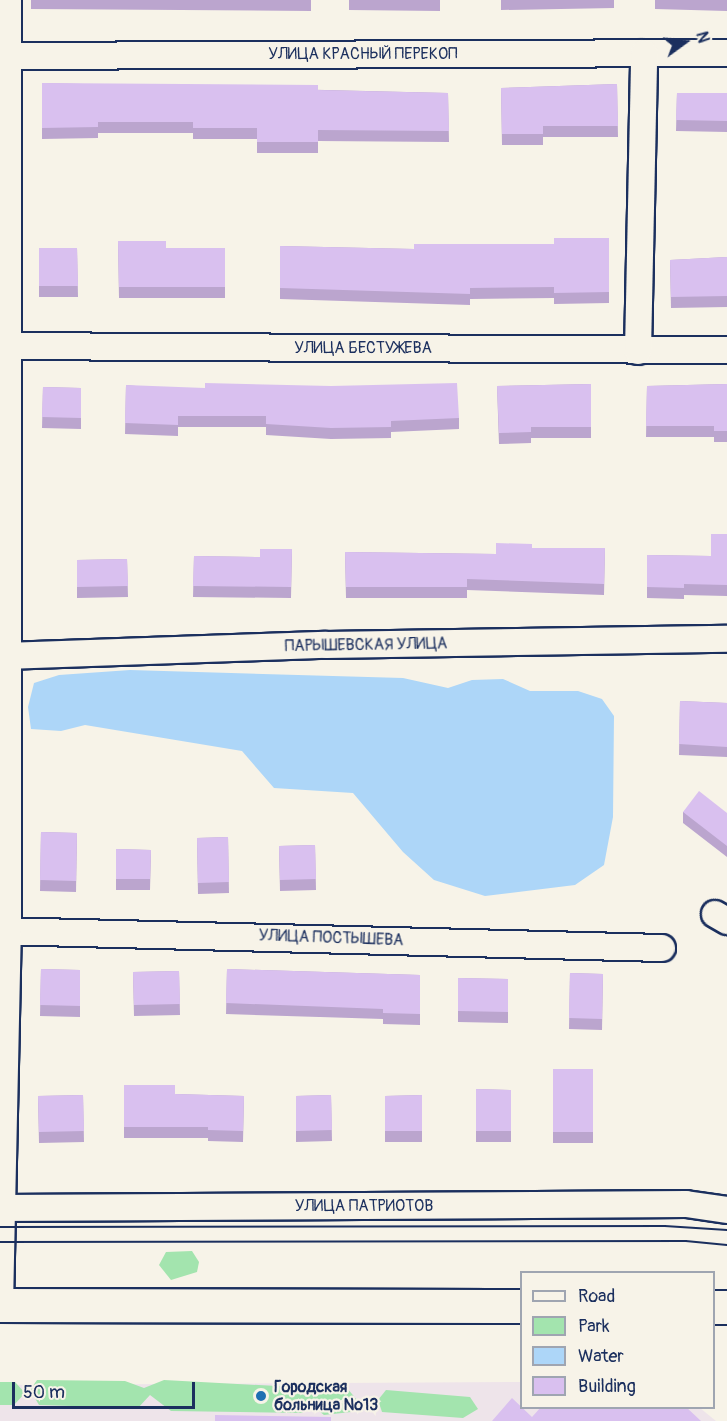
<!DOCTYPE html>
<meta charset="utf-8">
<style>
body{margin:0}
#map{position:relative;width:727px;height:1421px;overflow:hidden;background:#f7f3e8;font-family:Pangolin,sans-serif}
div>[style]{position:absolute}
.built>*{inset:0;background:#eee4ea}
.green>*{inset:0;background:#a3e4ae}
.water>*{inset:0;background:#add6f8}
.roads{filter:drop-shadow(2px 0 #1b2f5e) drop-shadow(-2px 0 #1b2f5e) drop-shadow(0 2px #1b2f5e) drop-shadow(0 -2px #1b2f5e)}
.minor>*{height:26px;margin:-13px;padding:0 13px;transform-origin:13px;border-radius:13px;background:#f7f3e8}
.secondary>*{height:33px;margin:-16.5px;padding:0 16.5px;transform-origin:16.5px;border-radius:16.5px;background:#f7f3e8}
.tram>*{height:1.5px;margin:-0.75px;padding:0 0.75px;transform-origin:0.75px;border-radius:0.75px;background:#1b2f5e}
.wall>*{inset:0;background:#bba5ce}
.building>*{inset:0;background:#d9c0ef}
.dots>*{width:16px;height:16px;translate:-50% -50%;box-sizing:border-box;border:3px solid #f7f3e8;border-radius:50%}
span{translate:-50% -50%;white-space:nowrap;text-align:center;line-height:1.15;-webkit-text-stroke:4.5px #f7f3e8;paint-order:stroke}
.street-label{font-size:16px;color:#1b2f5e}
.poi-label{font-size:16px;color:#1b2f5e;font-weight:700}
.left{translate:0 -50%;text-align:left}
.legend{position:absolute;left:520px;top:1271px;width:195px;height:138px;box-sizing:border-box;background:#f7f3e8;border:2px solid #9fa5b1;margin:0;padding:8px 10px;list-style:none;font-size:18px;color:#1b2f5e}
.legend li{display:flex;align-items:center;gap:12px;height:30px}
.legend b{width:30px;border:2px solid #9fa5b1}
.north{position:absolute;left:655px;top:12px;width:60px;height:60px;-webkit-text-stroke:4px #f7f3e8;paint-order:stroke;rotate:75deg;font-size:16px;font-weight:700;line-height:24px;text-align:center;color:#1b2f5e}
.north::after{content:'';display:block;margin:auto;width:21px;height:27px;background:#1b2f5e;clip-path:polygon(50% 0,100% 100%,50% 72%,0 100%)}
.scale{position:absolute;left:12px;top:1382px;width:183px;height:27px;box-sizing:border-box;border:3px solid #1b2f5e;border-top:0;padding-left:8px;font-size:18px;line-height:21px;white-space:nowrap;color:#1b2f5e;-webkit-text-stroke:4px #f7f3e8;paint-order:stroke}
</style>
<div id="map">
<div class="built">
<i style="clip-path:polygon(521px 1382px,522px 1408px,700px 1408px,716px 1421px,0 1421px,0 1385px)"></i>
</div>
<div class="green">
<i style="clip-path:polygon(192px 1251px,199px 1262px,197px 1272px,171px 1280px,159px 1265px,166px 1252px)"></i>
<i style="clip-path:polygon(37px 1380px,125px 1381px,144px 1388px,164px 1380px,296px 1387px,306px 1397px,316px 1389px,347px 1388px,357px 1400px,351px 1412px,324px 1415px,310px 1404px,302px 1413px,171px 1411px,150px 1395px,138px 1408px,39px 1405px,30px 1390px)"></i>
<i style="clip-path:polygon(0 1382px,15px 1382px,25px 1393px,14px 1405px,0 1405px)"></i>
<i style="clip-path:polygon(386px 1390px,470px 1397px,478px 1409px,463px 1418px,382px 1412px,378px 1400px)"></i>
</div>
<div class="water">
<i style="clip-path:polygon(130px 670px,403px 678px,448px 688px,472px 680px,503px 679px,530px 691px,578px 691px,602px 699px,614px 716px,613px 817px,604px 865px,575px 885px,485px 896px,434px 880px,403px 852px,353px 793px,274px 788px,242px 751px,85px 725px,61px 731px,31px 729px,28px 707px,34px 683px,59px 675px)"></i>
</div>
<div class="roads">
<div class="minor">
<i style="left:0;top:56px;width:727px;rotate:-0.24deg"></i>
<i style="left:0;top:346px;width:727px;rotate:0.32deg"></i>
<i style="left:638px;top:351px;width:298px;rotate:-88.8deg"></i>
<i style="left:5px;top:656px;width:321px;rotate:-2deg"></i>
<i style="left:326px;top:645px;width:401px;rotate:-0.9deg"></i>
<i style="left:715px;top:914px;width:14px;rotate:30deg"></i>
<i style="left:0;top:931px;width:662px;rotate:1.47deg"></i>
<i style="left:0;top:1208px;width:686px;rotate:-0.33deg"></i>
<i style="left:686px;top:1204px;width:41px;rotate:8.3deg"></i>
<i style="left:0;top:1305px;width:374px;rotate:-88.8deg"></i>
<i style="left:8px;top:931px;width:931px;rotate:-90deg"></i>
</div>
<div class="secondary">
<i style="left:0;top:1305px;width:522px;rotate:0.11deg"></i>
<i style="left:714px;top:1307px;width:13px"></i>
</div>
</div>
<div class="tram">
<i style="left:0;top:1227px;width:665px;rotate:-0.09deg"></i>
<i style="left:665px;top:1226px;width:62px;rotate:3.7deg"></i>
<i style="left:0;top:1242px;width:686px;rotate:-0.08deg"></i>
<i style="left:686px;top:1241px;width:41px;rotate:5.6deg"></i>
</div>
<div class="wall">
<i style="clip-path:polygon(31px 0,311px 0,311px 11px,31px 9px)"></i>
<i style="clip-path:polygon(349px 0,440px 0,440px 11px,349px 10px)"></i>
<i style="clip-path:polygon(501px 0,614px 0,614px 8px,501px 10px)"></i>
<i style="clip-path:polygon(655px 0,727px 0,727px 11px,655px 9px)"></i>
<i style="clip-path:polygon(42px 83px,448px 93px,449px 142px,318px 141px,318px 153px,257px 153px,257px 139px,193px 139px,193px 133px,98px 133px,98px 138px,42px 139px)"></i>
<i style="clip-path:polygon(617px 84px,618px 137px,543px 137px,543px 145px,502px 145px,501px 88px)"></i>
<i style="clip-path:polygon(677px 93px,727px 93px,727px 132px,676px 131px)"></i>
<i style="clip-path:polygon(609px 238px,609px 303px,554px 304px,554px 298px,470px 299px,470px 305px,280px 299px,280px 246px,414px 249px,554px 244px)"></i>
<i style="clip-path:polygon(118px 241px,166px 248px,225px 248px,225px 298px,119px 298px)"></i>
<i style="clip-path:polygon(39px 248px,77px 248px,78px 297px,39px 297px)"></i>
<i style="clip-path:polygon(727px 257px,727px 307px,671px 308px,670px 260px)"></i>
<i style="clip-path:polygon(591px 384px,591px 438px,531px 438px,531px 443px,499px 444px,497px 386px)"></i>
<i style="clip-path:polygon(727px 384px,727px 442px,714px 442px,714px 437px,646px 437px,647px 386px)"></i>
<i style="clip-path:polygon(126px 385px,459px 418px,459px 429px,391px 432px,391px 438px,331px 439px,266px 435px,266px 427px,178px 427px,178px 436px,125px 434px)"></i>
<i style="clip-path:polygon(43px 387px,81px 388px,81px 429px,42px 428px)"></i>
<i style="clip-path:polygon(727px 534px,727px 596px,684px 595px,684px 599px,647px 598px,647px 555px,711px 556px)"></i>
<i style="clip-path:polygon(532px 548px,605px 548px,604px 595px,467px 590px,467px 598px,346px 598px,345px 552px,496px 554px)"></i>
<i style="clip-path:polygon(292px 549px,291px 598px,193px 597px,194px 556px,260px 557px)"></i>
<i style="clip-path:polygon(127px 559px,128px 597px,77px 598px,77px 560px)"></i>
<i style="clip-path:polygon(680px 701px,727px 703px,727px 757px,679px 755px)"></i>
<i style="clip-path:polygon(683px 812px,727px 813px,727px 857px,683px 823px)"></i>
<i style="clip-path:polygon(41px 832px,77px 833px,76px 892px,40px 891px)"></i>
<i style="clip-path:polygon(228px 837px,229px 893px,198px 894px,197px 838px)"></i>
<i style="clip-path:polygon(315px 845px,316px 890px,280px 891px,279px 846px)"></i>
<i style="clip-path:polygon(116px 849px,151px 850px,150px 890px,116px 890px)"></i>
<i style="clip-path:polygon(41px 969px,80px 970px,80px 1017px,40px 1016px)"></i>
<i style="clip-path:polygon(227px 969px,420px 975px,420px 1025px,383px 1024px,383px 1019px,226px 1014px)"></i>
<i style="clip-path:polygon(179px 971px,180px 1015px,134px 1016px,133px 972px)"></i>
<i style="clip-path:polygon(570px 973px,603px 974px,602px 1030px,569px 1029px)"></i>
<i style="clip-path:polygon(458px 978px,508px 979px,508px 1023px,458px 1022px)"></i>
<i style="clip-path:polygon(553px 1069px,593px 1069px,593px 1143px,553px 1143px)"></i>
<i style="clip-path:polygon(124px 1085px,175px 1094px,244px 1096px,243px 1142px,208px 1141px,208px 1138px,124px 1138px)"></i>
<i style="clip-path:polygon(476px 1089px,511px 1090px,511px 1142px,476px 1142px)"></i>
<i style="clip-path:polygon(83px 1095px,84px 1142px,39px 1143px,38px 1096px)"></i>
<i style="clip-path:polygon(331px 1095px,332px 1141px,296px 1142px,296px 1096px)"></i>
<i style="clip-path:polygon(422px 1095px,422px 1142px,385px 1142px,385px 1096px)"></i>
</div>
<div class="building">
<i style="clip-path:polygon(42px 83px,318px 85px,318px 90px,448px 93px,449px 131px,318px 130px,318px 142px,257px 142px,257px 128px,193px 128px,193px 122px,98px 122px,98px 127px,42px 128px)"></i>
<i style="clip-path:polygon(617px 84px,618px 126px,543px 126px,543px 134px,502px 134px,501px 88px)"></i>
<i style="clip-path:polygon(677px 93px,727px 93px,727px 121px,676px 120px)"></i>
<i style="clip-path:polygon(554px 238px,609px 238px,609px 292px,554px 293px,554px 287px,470px 288px,470px 294px,280px 288px,280px 246px,414px 249px,414px 244px,554px 244px)"></i>
<i style="clip-path:polygon(118px 241px,166px 241px,166px 248px,225px 248px,225px 287px,119px 287px)"></i>
<i style="clip-path:polygon(39px 248px,77px 248px,78px 286px,39px 286px)"></i>
<i style="clip-path:polygon(727px 257px,727px 296px,671px 297px,670px 260px)"></i>
<i style="clip-path:polygon(205px 383px,331px 386px,457px 383px,459px 418px,391px 421px,391px 427px,331px 428px,266px 424px,266px 416px,178px 416px,178px 425px,125px 423px,126px 385px,205px 388px)"></i>
<i style="clip-path:polygon(591px 384px,591px 427px,531px 427px,531px 432px,499px 433px,497px 386px)"></i>
<i style="clip-path:polygon(727px 384px,727px 431px,714px 431px,714px 426px,646px 426px,647px 386px)"></i>
<i style="clip-path:polygon(43px 387px,81px 388px,81px 418px,42px 417px)"></i>
<i style="clip-path:polygon(711px 534px,727px 534px,727px 585px,684px 584px,684px 588px,647px 587px,647px 555px,711px 556px)"></i>
<i style="clip-path:polygon(496px 543px,532px 544px,532px 548px,605px 548px,604px 584px,467px 579px,467px 587px,346px 587px,345px 552px,496px 554px)"></i>
<i style="clip-path:polygon(260px 549px,292px 549px,291px 587px,193px 586px,194px 556px,260px 557px)"></i>
<i style="clip-path:polygon(127px 559px,128px 586px,77px 587px,77px 560px)"></i>
<i style="clip-path:polygon(680px 701px,727px 703px,727px 747px,679px 744px)"></i>
<i style="clip-path:polygon(699px 791px,727px 813px,727px 846px,683px 812px)"></i>
<i style="clip-path:polygon(41px 832px,77px 833px,76px 881px,40px 880px)"></i>
<i style="clip-path:polygon(228px 837px,229px 882px,198px 883px,197px 838px)"></i>
<i style="clip-path:polygon(315px 845px,316px 879px,280px 880px,279px 846px)"></i>
<i style="clip-path:polygon(116px 849px,151px 850px,150px 879px,116px 879px)"></i>
<i style="clip-path:polygon(41px 969px,80px 970px,80px 1006px,40px 1005px)"></i>
<i style="clip-path:polygon(227px 969px,420px 975px,420px 1014px,383px 1013px,383px 1009px,226px 1003px)"></i>
<i style="clip-path:polygon(179px 971px,180px 1004px,134px 1005px,133px 972px)"></i>
<i style="clip-path:polygon(570px 973px,603px 974px,602px 1019px,569px 1018px)"></i>
<i style="clip-path:polygon(458px 978px,508px 979px,508px 1012px,458px 1011px)"></i>
<i style="clip-path:polygon(553px 1069px,593px 1069px,593px 1132px,553px 1132px)"></i>
<i style="clip-path:polygon(124px 1085px,175px 1085px,175px 1094px,244px 1096px,243px 1131px,208px 1130px,208px 1127px,124px 1127px)"></i>
<i style="clip-path:polygon(476px 1089px,511px 1090px,511px 1131px,476px 1131px)"></i>
<i style="clip-path:polygon(83px 1095px,84px 1131px,39px 1132px,38px 1096px)"></i>
<i style="clip-path:polygon(331px 1095px,332px 1130px,296px 1131px,296px 1096px)"></i>
<i style="clip-path:polygon(422px 1095px,422px 1131px,385px 1131px,385px 1096px)"></i>
<i style="clip-path:polygon(512px 1398px,532px 1417px,541px 1407px,686px 1407px,701px 1421px,492px 1421px)"></i>
<i style="clip-path:polygon(215px 1415px,331px 1417px,331px 1421px,215px 1421px)"></i>
</div>
<div class="dots">
<i style="left:261px;top:1396px;background:#1f6fb2"></i>
</div>
<div class="street-label">
<span style="left:363px;top:54px">УЛИЦА КРАСНЫЙ ПЕРЕКОП</span>
<span style="left:363px;top:348px">УЛИЦА БЕСТУЖЕВА</span>
<span style="left:366px;top:645px;rotate:-1deg">ПАРЫШЕВСКАЯ УЛИЦА</span>
<span style="left:331px;top:938px;rotate:2deg">УЛИЦА ПОСТЫШЕВА</span>
<span style="left:364px;top:1206px">УЛИЦА ПАТРИОТОВ</span>
</div>
<div class="poi-label">
<span class="left" style="left:274px;top:1396px">Городская<br>больница №13</span>
</div>
<ul class="legend">
<li><b style="height:8px;background:#f7f3e8"></b>Road</li>
<li><b style="height:16px;background:#a3e4ae"></b>Park</li>
<li><b style="height:16px;background:#add6f8"></b>Water</li>
<li><b style="height:16px;background:#d9c0ef"></b>Building</li>
</ul>
<div class="north">N</div>
<div class="scale">50 m</div>
</div>
